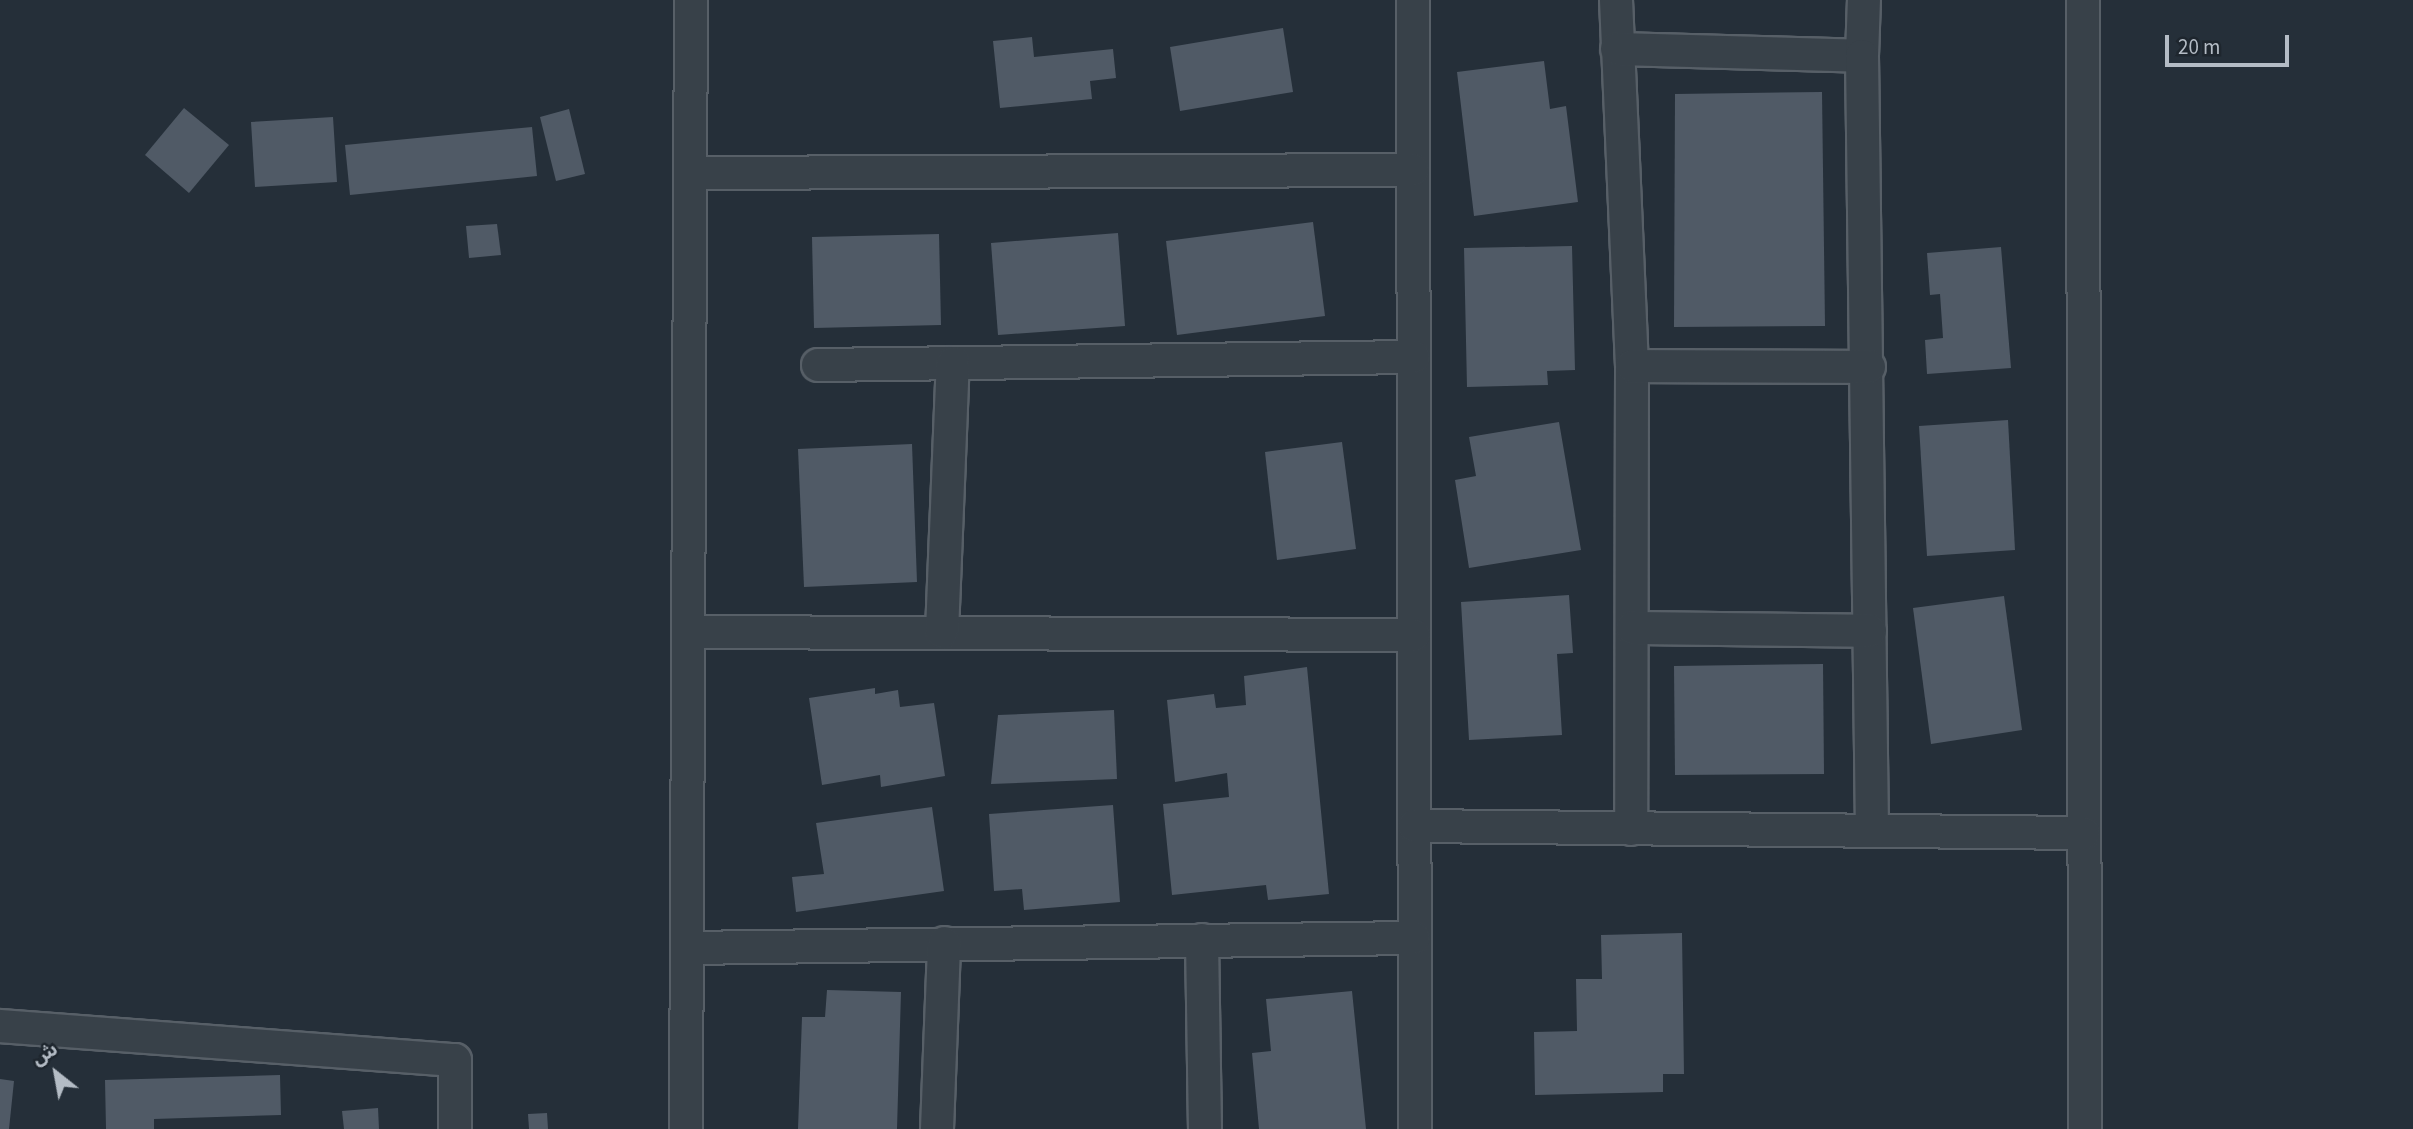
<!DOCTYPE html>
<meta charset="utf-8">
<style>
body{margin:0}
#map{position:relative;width:2413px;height:1129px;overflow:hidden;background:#252f39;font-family:"Source Sans 3","Noto Sans Arabic",sans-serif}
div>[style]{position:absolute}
.building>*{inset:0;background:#505a66}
.roads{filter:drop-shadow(2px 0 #575f67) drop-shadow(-2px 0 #575f67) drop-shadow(0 2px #575f67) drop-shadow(0 -2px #575f67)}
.street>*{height:32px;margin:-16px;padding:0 16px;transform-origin:16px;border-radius:16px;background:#384149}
span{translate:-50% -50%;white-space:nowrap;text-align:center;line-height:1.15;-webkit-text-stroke:7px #1e262e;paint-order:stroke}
.north{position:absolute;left:21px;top:1038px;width:70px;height:70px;-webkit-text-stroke:5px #1e262e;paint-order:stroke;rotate:329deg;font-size:19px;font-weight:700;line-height:28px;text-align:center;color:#b4bcc5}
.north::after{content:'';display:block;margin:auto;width:24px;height:32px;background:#b4bcc5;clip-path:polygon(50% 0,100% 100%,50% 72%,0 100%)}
.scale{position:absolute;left:2165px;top:35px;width:124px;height:32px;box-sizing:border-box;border:4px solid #b4bcc5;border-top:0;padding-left:9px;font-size:21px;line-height:24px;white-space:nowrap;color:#b4bcc5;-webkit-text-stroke:5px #1e262e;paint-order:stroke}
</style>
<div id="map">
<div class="building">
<i style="clip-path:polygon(1283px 28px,1293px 92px,1180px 111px,1170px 47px)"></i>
<i style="clip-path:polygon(1032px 37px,1034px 57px,1113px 49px,1116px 78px,1090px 81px,1092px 99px,1000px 108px,993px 41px)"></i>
<i style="clip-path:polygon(1544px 61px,1550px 109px,1566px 106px,1578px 202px,1474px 216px,1457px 72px)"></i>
<i style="clip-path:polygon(1822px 92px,1825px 326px,1674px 327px,1675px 94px)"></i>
<i style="clip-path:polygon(184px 108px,229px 145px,189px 193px,145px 155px)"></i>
<i style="clip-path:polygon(569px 109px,585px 174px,556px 181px,540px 117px)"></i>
<i style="clip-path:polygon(333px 117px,337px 182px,255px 187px,251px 122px)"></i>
<i style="clip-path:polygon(532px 127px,537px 176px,350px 195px,345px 145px)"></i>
<i style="clip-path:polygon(1313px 222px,1325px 316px,1177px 335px,1166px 241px)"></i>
<i style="clip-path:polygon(497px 224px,501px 255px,469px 258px,466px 226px)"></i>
<i style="clip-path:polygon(1118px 233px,1125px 326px,998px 335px,991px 243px)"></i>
<i style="clip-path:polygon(939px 234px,941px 325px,814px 328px,812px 237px)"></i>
<i style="clip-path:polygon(1572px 246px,1575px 370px,1547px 371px,1548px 385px,1467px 387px,1464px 248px)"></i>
<i style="clip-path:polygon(2001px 247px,2011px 368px,1927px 374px,1925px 340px,1943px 338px,1940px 294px,1930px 295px,1927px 253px)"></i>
<i style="clip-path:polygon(2008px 420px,2015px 550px,1927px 556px,1919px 426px)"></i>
<i style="clip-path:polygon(1559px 422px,1581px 550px,1469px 568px,1455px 480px,1476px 476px,1469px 437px)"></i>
<i style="clip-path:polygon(1342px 442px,1356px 549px,1277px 560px,1265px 452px)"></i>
<i style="clip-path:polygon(912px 444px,917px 582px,804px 587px,798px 449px)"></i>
<i style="clip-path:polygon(1569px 595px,1573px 653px,1557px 654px,1562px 735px,1469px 740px,1461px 602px)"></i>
<i style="clip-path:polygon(2004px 596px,2022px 730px,1931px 744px,1913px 608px)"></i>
<i style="clip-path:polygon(1823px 664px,1824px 774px,1675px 775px,1674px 666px)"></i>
<i style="clip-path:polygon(1307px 667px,1329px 894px,1268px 900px,1266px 885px,1172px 895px,1163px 804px,1229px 797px,1227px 773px,1175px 782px,1167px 700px,1214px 694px,1216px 708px,1246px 705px,1244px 676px)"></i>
<i style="clip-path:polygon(875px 688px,875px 694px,898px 690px,900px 707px,934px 703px,945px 776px,881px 787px,880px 775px,822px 785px,809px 698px)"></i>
<i style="clip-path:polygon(1114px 710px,1117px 779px,991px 784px,998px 715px)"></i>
<i style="clip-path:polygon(1113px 805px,1120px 902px,1024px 910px,1022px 889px,994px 891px,989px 814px)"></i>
<i style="clip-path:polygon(932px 807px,944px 891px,796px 912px,792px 877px,824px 874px,816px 823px)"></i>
<i style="clip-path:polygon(1682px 933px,1684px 1074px,1663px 1074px,1663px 1092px,1535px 1095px,1534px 1032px,1577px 1031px,1576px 979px,1602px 979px,1601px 935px)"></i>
<i style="clip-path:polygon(827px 990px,901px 992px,897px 1129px,798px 1129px,802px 1017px,825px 1017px)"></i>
<i style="clip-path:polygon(1352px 991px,1366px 1129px,1259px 1129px,1252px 1053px,1271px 1051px,1266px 999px)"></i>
<i style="clip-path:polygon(280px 1075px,281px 1115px,154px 1119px,154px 1129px,106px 1129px,105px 1080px)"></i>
<i style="clip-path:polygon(0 1079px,14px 1081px,9px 1129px,0 1129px)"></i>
<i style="clip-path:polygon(378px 1108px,379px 1129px,344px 1129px,342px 1111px)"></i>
<i style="clip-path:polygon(547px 1113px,548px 1129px,529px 1129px,528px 1114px)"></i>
</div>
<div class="roads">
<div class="street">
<i style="left:1413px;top:0;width:1129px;rotate:89.9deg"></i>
<i style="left:1616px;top:0;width:366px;rotate:87.5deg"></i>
<i style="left:1632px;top:366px;width:463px;rotate:90.1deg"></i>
<i style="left:2083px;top:0;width:1129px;rotate:89.9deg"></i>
<i style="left:1617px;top:49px;width:245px;rotate:1.6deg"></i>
<i style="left:1862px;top:56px;width:56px;rotate:-88deg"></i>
<i style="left:1862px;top:56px;width:775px;rotate:89.26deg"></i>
<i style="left:691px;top:173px;width:722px;rotate:-0.24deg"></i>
<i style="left:818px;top:365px;width:596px;rotate:-0.77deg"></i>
<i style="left:1632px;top:366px;width:237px;rotate:0.2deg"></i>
<i style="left:1632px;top:628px;width:238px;rotate:0.7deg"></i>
<i style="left:688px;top:632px;width:726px;rotate:0.24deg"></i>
<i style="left:942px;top:632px;width:269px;rotate:-87.7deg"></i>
<i style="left:1414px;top:826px;width:670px;rotate:0.6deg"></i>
<i style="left:1202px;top:940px;width:189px;rotate:89.1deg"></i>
<i style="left:687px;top:948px;width:727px;rotate:-0.79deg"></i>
<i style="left:0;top:1026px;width:456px;rotate:4.3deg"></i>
<i style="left:455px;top:1060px;width:69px;rotate:90deg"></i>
<i style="left:686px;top:1129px;width:1129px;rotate:-89.75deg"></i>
<i style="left:937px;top:1129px;width:186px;rotate:-87.8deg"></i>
</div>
</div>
<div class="north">ش</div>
<div class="scale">20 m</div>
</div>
